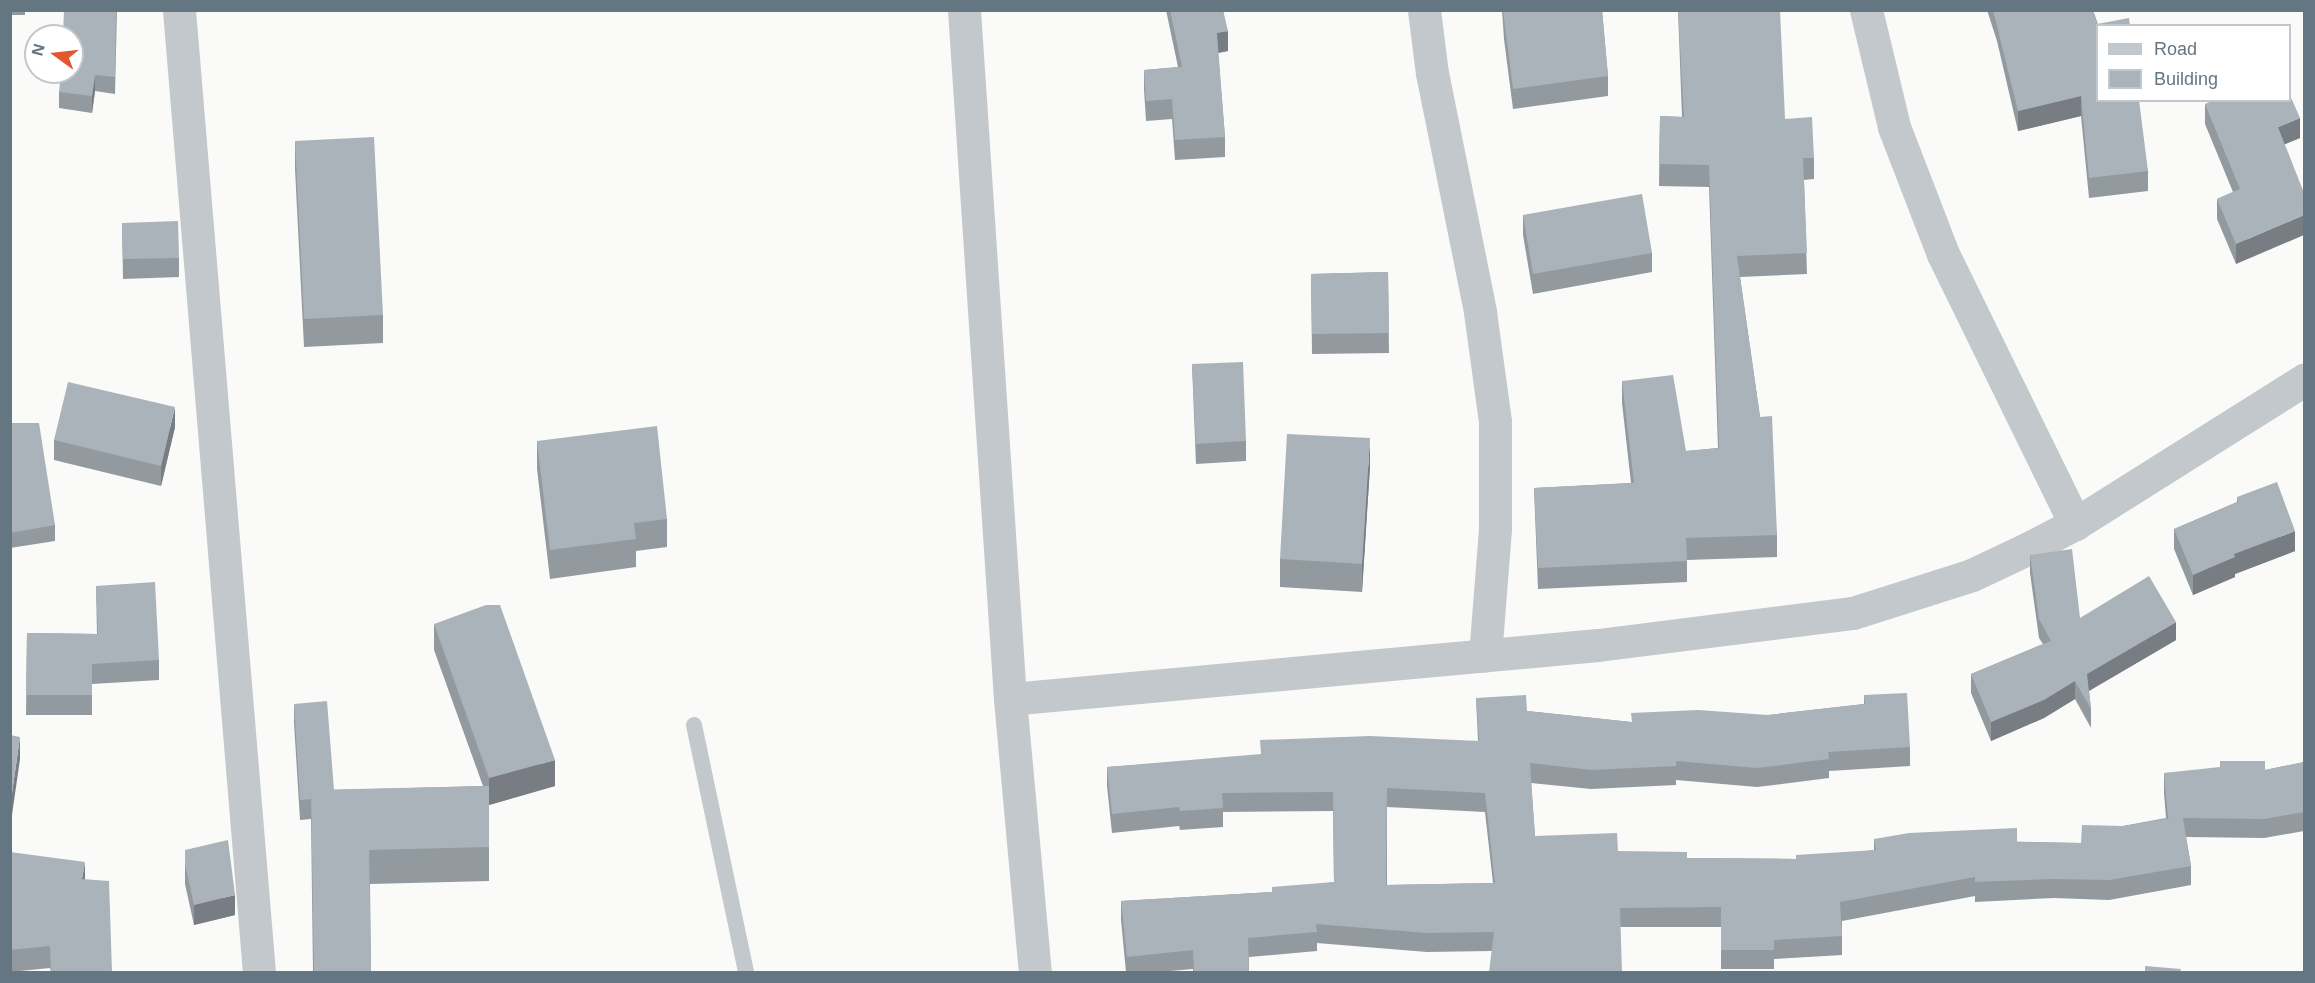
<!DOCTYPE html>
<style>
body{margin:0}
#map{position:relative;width:2315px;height:983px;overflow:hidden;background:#fafaf8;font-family:Helvetica,sans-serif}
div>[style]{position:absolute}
.lane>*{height:16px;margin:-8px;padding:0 8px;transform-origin:8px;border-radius:8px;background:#c3c8cc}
.street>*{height:33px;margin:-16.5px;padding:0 16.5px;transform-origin:16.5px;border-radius:16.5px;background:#c3c8cc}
.wall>*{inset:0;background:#929a9f}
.shaded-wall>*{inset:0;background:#777d82}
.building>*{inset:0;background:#aab3b9}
span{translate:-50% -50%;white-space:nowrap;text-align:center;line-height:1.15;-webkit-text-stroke:6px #fff;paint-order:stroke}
.frame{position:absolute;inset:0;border:12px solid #657683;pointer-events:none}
.legend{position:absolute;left:2096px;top:24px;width:195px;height:78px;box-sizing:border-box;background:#fff;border:2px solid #c1c8cd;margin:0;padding:8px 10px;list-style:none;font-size:18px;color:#657683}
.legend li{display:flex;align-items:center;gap:12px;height:30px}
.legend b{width:30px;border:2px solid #c1c8cd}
.north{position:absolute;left:24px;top:24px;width:60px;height:60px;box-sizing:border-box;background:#fff;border:2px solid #c1c8cd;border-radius:50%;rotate:285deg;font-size:16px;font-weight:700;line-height:24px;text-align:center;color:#657683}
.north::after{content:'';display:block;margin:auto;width:21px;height:27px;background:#e4572e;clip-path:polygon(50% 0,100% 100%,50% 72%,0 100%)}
</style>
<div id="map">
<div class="lane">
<i style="left:694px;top:725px;width:252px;rotate:78.1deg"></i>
</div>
<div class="street">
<i style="left:179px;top:10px;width:965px;rotate:85.25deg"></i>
<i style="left:964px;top:10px;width:691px;rotate:86.18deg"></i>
<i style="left:1010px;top:699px;width:274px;rotate:84.8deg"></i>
<i style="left:1424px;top:10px;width:64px;rotate:82.8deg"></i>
<i style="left:1432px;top:73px;width:244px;rotate:78.6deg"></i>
<i style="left:1480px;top:312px;width:111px;rotate:82.2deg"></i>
<i style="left:1495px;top:422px;width:107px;rotate:90deg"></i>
<i style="left:1495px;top:529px;width:127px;rotate:94.5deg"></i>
<i style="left:1866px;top:10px;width:120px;rotate:76.5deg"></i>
<i style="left:1894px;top:127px;width:136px;rotate:68.9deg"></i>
<i style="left:1943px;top:254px;width:301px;rotate:63.9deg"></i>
<i style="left:1010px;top:699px;width:590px;rotate:-5.25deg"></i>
<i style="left:1598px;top:645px;width:257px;rotate:-7.2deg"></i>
<i style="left:1853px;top:613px;width:125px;rotate:-17.7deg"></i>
<i style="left:1972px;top:575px;width:59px;rotate:-25.3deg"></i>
<i style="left:2025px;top:550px;width:56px;rotate:-27.5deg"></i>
<i style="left:2075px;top:524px;width:271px;rotate:-32.2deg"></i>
</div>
<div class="wall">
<i style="clip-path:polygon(10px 10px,25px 10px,25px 15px,10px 15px)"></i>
<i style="clip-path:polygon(117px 10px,115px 94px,95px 91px,92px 113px,59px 108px,59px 92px)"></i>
<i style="clip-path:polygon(1166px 10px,1223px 10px,1228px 51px,1218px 53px,1225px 137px,1225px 157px,1175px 160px,1172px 119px,1146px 121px,1144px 89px,1144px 70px,1178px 67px)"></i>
<i style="clip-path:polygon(1502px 10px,1602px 10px,1608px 76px,1608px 96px,1513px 109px,1504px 39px)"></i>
<i style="clip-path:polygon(1678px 10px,1785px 119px,1814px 158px,1814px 179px,1804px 180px,1807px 274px,1740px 277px,1777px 535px,1777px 557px,1687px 560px,1687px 582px,1538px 589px,1534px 488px,1631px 483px,1622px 403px,1622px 381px,1686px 451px,1718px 448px,1709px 187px,1659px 186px,1660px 116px,1682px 117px)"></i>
<i style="clip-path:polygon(1987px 10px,2093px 10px,2148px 171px,2148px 191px,2089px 198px,2081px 116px,2018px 131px,1997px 41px)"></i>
<i style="clip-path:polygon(2205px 104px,2300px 138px,2285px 144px,2236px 264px,2217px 219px,2217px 199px,2233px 192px,2205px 124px)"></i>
<i style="clip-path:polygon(295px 141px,383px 315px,383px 343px,304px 347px,295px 169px)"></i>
<i style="clip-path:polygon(1523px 215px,1652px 253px,1652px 272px,1533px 294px,1523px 235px)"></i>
<i style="clip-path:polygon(122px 223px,179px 258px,179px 277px,123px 279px)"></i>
<i style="clip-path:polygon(1388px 272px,1389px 353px,1312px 354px,1311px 274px)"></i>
<i style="clip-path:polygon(1192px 364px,1246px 441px,1246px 461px,1196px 464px)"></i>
<i style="clip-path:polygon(10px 423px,55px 525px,55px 541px,10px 548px)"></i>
<i style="clip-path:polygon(175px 427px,161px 486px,54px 460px,54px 440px)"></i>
<i style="clip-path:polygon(537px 441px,667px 519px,667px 547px,636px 551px,636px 567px,550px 579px,537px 469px)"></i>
<i style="clip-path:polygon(1370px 466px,1362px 592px,1280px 587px,1280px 559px)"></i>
<i style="clip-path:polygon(2237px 497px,2295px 551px,2235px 574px,2235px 577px,2193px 595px,2174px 549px,2174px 529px,2237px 502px)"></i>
<i style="clip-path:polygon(2030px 555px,2080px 618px,2176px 640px,2089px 691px,2091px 709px,2091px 728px,2075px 699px,2044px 718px,1991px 741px,1971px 693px,1971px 674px,2043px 644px,2039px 638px,2030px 573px)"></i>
<i style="clip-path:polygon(96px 586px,159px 660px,159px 680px,92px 684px,92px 715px,26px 715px,27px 633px,97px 634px)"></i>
<i style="clip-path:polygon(434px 624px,555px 786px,489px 805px,489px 803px,489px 881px,370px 884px,371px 972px,313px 972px,311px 819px,300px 820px,294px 723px,294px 704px,334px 790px,483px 786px,434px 650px)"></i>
<i style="clip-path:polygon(evenodd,1864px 695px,1910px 747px,1910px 766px,1829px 771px,1829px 778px,1757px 787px,1676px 780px,1676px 785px,1591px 789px,1531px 783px,1535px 836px,1618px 851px,1687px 858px,1796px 859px,1874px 850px,1874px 839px,2081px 843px,2123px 826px,2166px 818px,2164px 793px,2164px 773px,2265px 770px,2304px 762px,2304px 831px,2264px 838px,2186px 837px,2191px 866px,2191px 885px,2109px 900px,2054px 898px,1975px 902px,1975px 896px,1842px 921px,1842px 955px,1774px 959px,1774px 969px,1721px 969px,1721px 927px,1620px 927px,1491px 951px,1427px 952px,1317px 943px,1317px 951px,1249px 957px,1249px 972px,1193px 972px,1193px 969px,1159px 972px,1126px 972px,1121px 920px,1121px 901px,1272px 892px,1334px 882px,1333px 811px,1223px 812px,1223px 827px,1180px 830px,1179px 826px,1112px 833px,1107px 786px,1107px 767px,1478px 741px,1476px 698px,1527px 711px,1631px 722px,1768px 715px,1864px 704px,1864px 695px,1387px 807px,1485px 812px,1493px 883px,1387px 885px,1387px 807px)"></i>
<i style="clip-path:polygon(185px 850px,235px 915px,194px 925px,185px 884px)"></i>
<i style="clip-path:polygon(10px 852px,85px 879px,112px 972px,51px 972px,50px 968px,10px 972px)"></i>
</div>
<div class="shaded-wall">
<i style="clip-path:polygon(1228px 31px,1228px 51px,1217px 53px,1217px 33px)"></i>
<i style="clip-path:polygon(95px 75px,95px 91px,92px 113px,92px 96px)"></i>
<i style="clip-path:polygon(2081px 96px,2081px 116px,2018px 131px,2018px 111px)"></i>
<i style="clip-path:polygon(2300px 118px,2300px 138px,2278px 147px,2278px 127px)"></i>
<i style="clip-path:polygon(2304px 215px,2304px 235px,2236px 264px,2236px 244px)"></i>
<i style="clip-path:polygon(175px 407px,175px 427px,161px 486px,161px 466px)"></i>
<i style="clip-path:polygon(1370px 438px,1370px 466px,1362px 592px,1362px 564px)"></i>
<i style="clip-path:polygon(2295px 531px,2295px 551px,2235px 574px,2235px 577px,2193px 595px,2193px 575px,2234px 554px)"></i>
<i style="clip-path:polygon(2176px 622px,2176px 640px,2087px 692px,2087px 674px)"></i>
<i style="clip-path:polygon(2075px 681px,2075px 699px,2044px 718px,1991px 741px,1991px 722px)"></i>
<i style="clip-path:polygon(20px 737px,20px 759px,10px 829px,10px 807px)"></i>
<i style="clip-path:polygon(555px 760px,555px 786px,489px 805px,489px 778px)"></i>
<i style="clip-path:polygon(85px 862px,85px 884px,82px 879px)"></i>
<i style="clip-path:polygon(235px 895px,235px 915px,194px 925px,194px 905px)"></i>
</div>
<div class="building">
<i style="clip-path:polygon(64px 10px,116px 10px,115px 77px,95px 75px,92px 96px,59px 92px,61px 72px,72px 72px,72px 36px,63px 36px)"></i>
<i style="clip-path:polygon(1170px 10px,1223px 10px,1228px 31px,1217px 33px,1225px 137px,1175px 140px,1172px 99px,1146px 101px,1144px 70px,1182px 67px)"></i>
<i style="clip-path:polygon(1503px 10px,1602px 10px,1608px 76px,1513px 89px)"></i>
<i style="clip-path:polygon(1678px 10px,1780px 10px,1785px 119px,1812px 117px,1814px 158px,1803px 158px,1807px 253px,1737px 256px,1760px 417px,1772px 416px,1777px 535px,1686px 538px,1687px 561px,1538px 568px,1534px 488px,1634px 483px,1622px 381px,1673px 375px,1686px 451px,1719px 448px,1709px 165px,1659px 164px,1660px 116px,1684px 117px)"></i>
<i style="clip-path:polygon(1993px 10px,2093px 10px,2097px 24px,2129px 18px,2130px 26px,2097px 26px,2097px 100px,2139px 100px,2148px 171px,2089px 178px,2081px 96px,2018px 111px)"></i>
<i style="clip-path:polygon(2289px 93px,2300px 118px,2278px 127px,2304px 193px,2304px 215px,2236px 244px,2217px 199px,2240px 189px,2205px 104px,2214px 100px,2289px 100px)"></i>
<i style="clip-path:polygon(374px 137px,383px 315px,304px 319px,295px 141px)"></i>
<i style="clip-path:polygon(1642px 194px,1652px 253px,1533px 274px,1523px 215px)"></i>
<i style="clip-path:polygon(178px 221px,179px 258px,123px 259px,122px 223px)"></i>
<i style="clip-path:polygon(1388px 272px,1389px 333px,1312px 334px,1311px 274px)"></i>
<i style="clip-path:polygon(1243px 362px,1246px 441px,1196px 444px,1192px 364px)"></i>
<i style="clip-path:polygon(68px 382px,175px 407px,161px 466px,54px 440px)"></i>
<i style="clip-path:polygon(10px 423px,39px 423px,55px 525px,10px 533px)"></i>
<i style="clip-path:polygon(657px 426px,667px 519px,634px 523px,636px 539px,550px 550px,537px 441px)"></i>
<i style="clip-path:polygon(1287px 434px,1370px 438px,1362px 564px,1280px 559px)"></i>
<i style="clip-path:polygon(2277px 482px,2295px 531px,2234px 554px,2235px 557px,2193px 575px,2174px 529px,2238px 502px,2237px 497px)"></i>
<i style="clip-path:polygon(2072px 549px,2080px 618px,2149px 576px,2176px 622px,2087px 674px,2091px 709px,2075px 681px,2044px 700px,1991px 722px,1971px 674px,2051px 641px,2039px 619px,2030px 555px)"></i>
<i style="clip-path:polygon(155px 582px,159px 660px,92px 664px,92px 695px,26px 695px,27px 633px,98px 634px,96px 586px)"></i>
<i style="clip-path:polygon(486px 605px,500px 605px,555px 760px,489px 778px,434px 624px)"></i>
<i style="clip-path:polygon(evenodd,1907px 693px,1910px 747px,1828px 752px,1829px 759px,1757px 768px,1676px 761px,1676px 766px,1591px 770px,1530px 763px,1535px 836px,1617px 833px,1618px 851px,1687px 852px,1687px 858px,1796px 859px,1796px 855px,1876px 850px,1874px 839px,1909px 833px,2017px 828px,2017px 842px,2081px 843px,2082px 825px,2123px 826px,2171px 818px,2168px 818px,2164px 773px,2220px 767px,2220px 761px,2265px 761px,2265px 770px,2304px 762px,2304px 812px,2264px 819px,2183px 818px,2191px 866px,2109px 880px,2054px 879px,1975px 882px,1975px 877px,1840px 902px,1842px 936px,1774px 940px,1774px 950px,1721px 950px,1721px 907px,1620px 908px,1622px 972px,1489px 972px,1494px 932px,1427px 933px,1316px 924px,1317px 932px,1248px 938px,1249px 972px,1194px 972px,1193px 950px,1127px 957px,1121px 901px,1272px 892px,1272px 887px,1334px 882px,1333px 792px,1222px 793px,1223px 808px,1180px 811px,1179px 807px,1112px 814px,1107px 767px,1261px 754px,1260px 740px,1370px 736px,1479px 741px,1476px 698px,1526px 695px,1527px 711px,1632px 722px,1631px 713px,1698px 710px,1768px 715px,1865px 704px,1864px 695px,1907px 693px,1387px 788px,1485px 793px,1495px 883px,1386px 885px,1387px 788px)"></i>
<i style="clip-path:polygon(327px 701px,334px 790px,311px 790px,311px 799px,300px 800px,294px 704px)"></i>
<i style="clip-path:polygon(10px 735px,20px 737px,10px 807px)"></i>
<i style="clip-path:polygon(489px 786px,489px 847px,369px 850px,371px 972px,314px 972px,311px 790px)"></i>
<i style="clip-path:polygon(228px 840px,235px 895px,194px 905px,185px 864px,185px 850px)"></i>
<i style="clip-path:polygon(10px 852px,85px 862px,82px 879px,109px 881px,112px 972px,51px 972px,50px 946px,10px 950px)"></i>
<i style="clip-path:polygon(2145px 966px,2181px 969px,2180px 972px,2145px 972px)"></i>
</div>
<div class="frame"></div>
<ul class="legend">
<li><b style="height:8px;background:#c3c8cc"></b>Road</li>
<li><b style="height:16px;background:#aab3b9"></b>Building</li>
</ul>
<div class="north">N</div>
</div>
